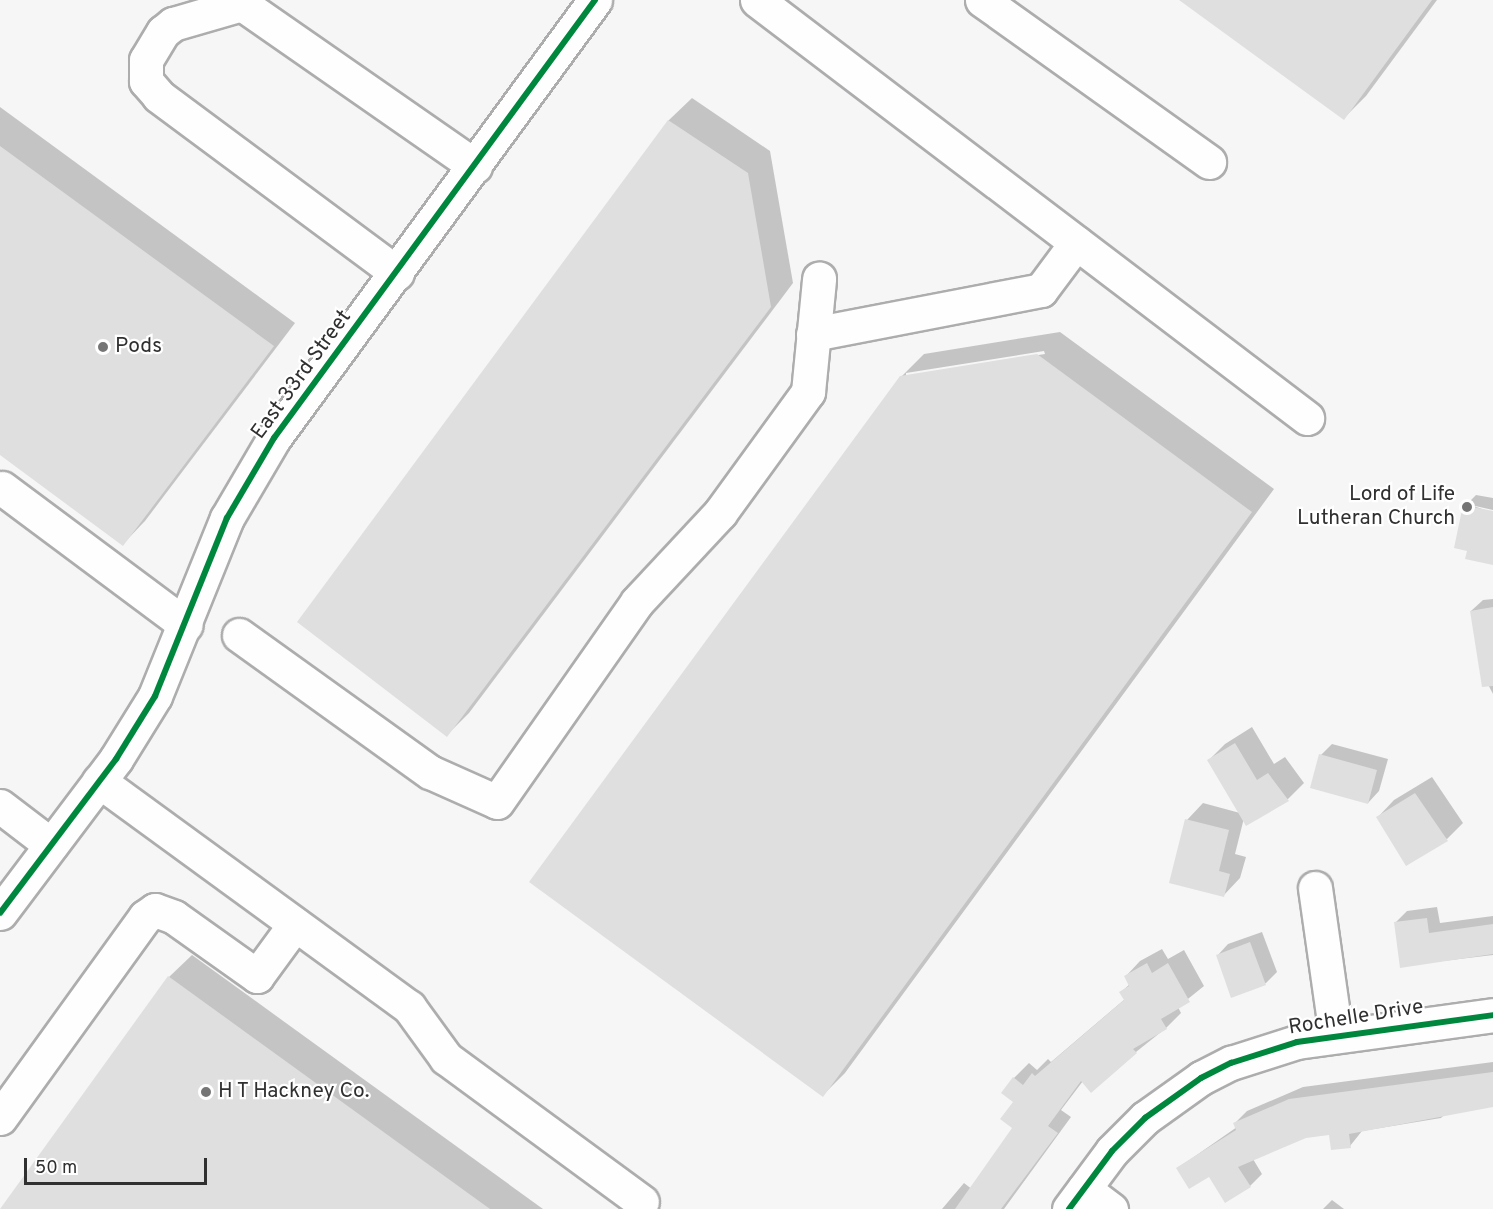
<!DOCTYPE html>
<style>
body{margin:0}
#map{position:relative;width:1493px;height:1209px;overflow:hidden;background:#f6f6f7;font-family:Overpass,sans-serif}
div>[style]{position:absolute}
.shadow>*{inset:0;background:#0003}
.building>*{inset:0;background:#dfdfdf}
.roads{filter:drop-shadow(2px 0 #adadae) drop-shadow(-2px 0 #adadae) drop-shadow(0 2px #adadae) drop-shadow(0 -2px #adadae)}
.minor>*{height:33px;margin:-16.5px;padding:0 16.5px;transform-origin:16.5px;border-radius:16.5px;background:#fefefe}
.cycleway>*{height:6px;margin:-3px;padding:0 3px;transform-origin:3px;border-radius:3px;background:#00873e}
.dots>*{width:16px;height:16px;translate:-50% -50%;box-sizing:border-box;border:3px solid #fff;border-radius:50%}
span{translate:-50% -50%;white-space:nowrap;text-align:center;line-height:1.15;-webkit-text-stroke:4.5px #fff;paint-order:stroke}
.poi-label{font-size:21px;color:#303031}
.left{translate:0 -50%;text-align:left}
.right{translate:-100% -50%;text-align:right}
.street-label{font-size:21px;color:#303031}
.scale{position:absolute;left:24px;top:1158px;width:183px;height:27px;box-sizing:border-box;border:3px solid #303031;border-top:0;padding-left:8px;font-size:18px;line-height:21px;white-space:nowrap;color:#303031;-webkit-text-stroke:4px #fff;paint-order:stroke}
</style>
<div id="map">
<div class="shadow">
<i style="clip-path:polygon(1182px 0,1437px 0,1366px 96px,1344px 118px)"></i>
<i style="clip-path:polygon(692px 98px,770px 151px,793px 283px,469px 713px,447px 735px,300px 622px,669px 120px)"></i>
<i style="clip-path:polygon(0 107px,295px 323px,145px 521px,123px 544px,0 453px)"></i>
<i style="clip-path:polygon(evenodd,1060px 332px,1274px 489px,845px 1073px,823px 1095px,901px 377px,924px 354px,1060px 332px,1044px 351px,1045px 354px,906px 376px,906px 373px,1044px 351px)"></i>
<i style="clip-path:polygon(1476px 495px,1493px 498px,1493px 510px,1471px 505px,1493px 513px,1493px 564px,1469px 550px,1465px 506px)"></i>
<i style="clip-path:polygon(1493px 599px,1493px 694px,1481px 671px,1471px 611px,1483px 600px)"></i>
<i style="clip-path:polygon(1252px 727px,1274px 764px,1285px 757px,1304px 783px,1288px 799px,1244px 818px,1235px 854px,1246px 857px,1240px 878px,1224px 895px,1187px 820px,1203px 803px,1240px 813px,1209px 760px,1225px 744px)"></i>
<i style="clip-path:polygon(1332px 744px,1388px 759px,1379px 791px,1368px 803px,1321px 755px)"></i>
<i style="clip-path:polygon(1432px 777px,1463px 823px,1447px 839px,1378px 817px,1394px 800px)"></i>
<i style="clip-path:polygon(1437px 907px,1440px 923px,1493px 916px,1493px 955px,1401px 966px,1395px 923px,1407px 911px)"></i>
<i style="clip-path:polygon(1262px 932px,1277px 972px,1266px 983px,1232px 996px,1217px 956px,1228px 944px)"></i>
<i style="clip-path:polygon(1162px 949px,1168px 959px,1184px 950px,1204px 986px,1178px 1007px,1181px 1013px,1166px 1028px,1136px 1052px,1083px 1081px,1061px 1110px,1071px 1117px,1004px 1209px,942px 1209px,964px 1183px,973px 1190px,1014px 1127px,1014px 1078px,1029px 1063px,1037px 1070px,1048px 1059px,1051px 1062px,1125px 999px,1121px 992px,1130px 984px,1126px 976px,1140px 961px)"></i>
<i style="clip-path:polygon(192px 955px,543px 1209px,1px 1209px,169px 977px)"></i>
<i style="clip-path:polygon(1493px 1062px,1493px 1104px,1446px 1113px,1441px 1118px,1362px 1131px,1350px 1146px,1330px 1133px,1305px 1136px,1253px 1159px,1262px 1174px,1250px 1186px,1178px 1168px,1237px 1127px,1235px 1123px,1247px 1111px,1303px 1087px)"></i>
<i style="clip-path:polygon(1332px 1200px,1344px 1209px,1323px 1209px)"></i>
</div>
<div class="building">
<i style="clip-path:polygon(1179px 0,1432px 0,1344px 120px)"></i>
<i style="clip-path:polygon(668px 120px,748px 173px,771px 307px,447px 737px,297px 622px)"></i>
<i style="clip-path:polygon(0 146px,274px 346px,123px 546px,0 455px)"></i>
<i style="clip-path:polygon(1037px 354px,1252px 512px,823px 1097px,529px 882px,900px 376px)"></i>
<i style="clip-path:polygon(1463px 505px,1493px 511px,1493px 565px,1465px 559px,1467px 551px,1454px 548px)"></i>
<i style="clip-path:polygon(1493px 607px,1493px 686px,1482px 687px,1470px 611px)"></i>
<i style="clip-path:polygon(1235px 743px,1257px 780px,1268px 773px,1289px 801px,1246px 826px,1207px 760px)"></i>
<i style="clip-path:polygon(1319px 754px,1377px 770px,1368px 804px,1310px 788px)"></i>
<i style="clip-path:polygon(1415px 793px,1448px 841px,1406px 866px,1376px 817px)"></i>
<i style="clip-path:polygon(1185px 819px,1229px 830px,1219px 871px,1230px 874px,1224px 897px,1169px 883px)"></i>
<i style="clip-path:polygon(1427px 918px,1429px 933px,1493px 924px,1493px 954px,1400px 968px,1394px 922px)"></i>
<i style="clip-path:polygon(1250px 942px,1266px 985px,1231px 998px,1216px 955px)"></i>
<i style="clip-path:polygon(1147px 963px,1152px 973px,1168px 963px,1190px 1002px,1161px 1019px,1167px 1029px,1133px 1049px,1137px 1053px,1091px 1093px,1081px 1081px,1048px 1126px,1058px 1133px,1001px 1209px,955px 1209px,1012px 1128px,1000px 1119px,1013px 1102px,1001px 1093px,1013px 1077px,1023px 1085px,1032px 1073px,1035px 1076px,1124px 1000px,1119px 992px,1129px 986px,1124px 976px)"></i>
<i style="clip-path:polygon(168px 976px,490px 1209px,0 1209px)"></i>
<i style="clip-path:polygon(1493px 1072px,1493px 1107px,1349px 1134px,1351px 1148px,1331px 1150px,1329px 1135px,1306px 1138px,1238px 1167px,1251px 1187px,1225px 1203px,1209px 1177px,1189px 1189px,1176px 1168px,1236px 1130px,1233px 1123px,1289px 1099px)"></i>
</div>
<div class="roads">
<div class="minor">
<i style="left:757px;top:0;width:691px;rotate:37.23deg"></i>
<i style="left:982px;top:0;width:279px;rotate:35.5deg"></i>
<i style="left:397px;top:273px;width:297px;rotate:-143.4deg"></i>
<i style="left:159px;top:96px;width:20px;rotate:-131deg"></i>
<i style="left:146px;top:81px;width:21px;rotate:-90deg"></i>
<i style="left:146px;top:60px;width:33px;rotate:-59deg"></i>
<i style="left:163px;top:32px;width:13px;rotate:-39deg"></i>
<i style="left:173px;top:24px;width:72px;rotate:-16.2deg"></i>
<i style="left:242px;top:4px;width:284px;rotate:34.8deg"></i>
<i style="left:813px;top:334px;width:232px;rotate:-10.9deg"></i>
<i style="left:1041px;top:290px;width:59px;rotate:-53.3deg"></i>
<i style="left:2px;top:488px;width:229px;rotate:36.7deg"></i>
<i style="left:239px;top:635px;width:235px;rotate:35.7deg"></i>
<i style="left:430px;top:772px;width:73px;rotate:24.1deg"></i>
<i style="left:497px;top:802px;width:244px;rotate:-55deg"></i>
<i style="left:637px;top:602px;width:122px;rotate:-47deg"></i>
<i style="left:720px;top:513px;width:150px;rotate:-54deg"></i>
<i style="left:808px;top:392px;width:114px;rotate:-84.4deg"></i>
<i style="left:99px;top:781px;width:384px;rotate:36.1deg"></i>
<i style="left:409px;top:1007px;width:63px;rotate:54deg"></i>
<i style="left:446px;top:1058px;width:243px;rotate:36.3deg"></i>
<i style="left:0;top:806px;width:64px;rotate:37.4deg"></i>
<i style="left:1315px;top:888px;width:149px;rotate:81.9deg"></i>
<i style="left:0;top:913px;width:193px;rotate:-53deg"></i>
<i style="left:116px;top:759px;width:74px;rotate:-58.2deg"></i>
<i style="left:155px;top:696px;width:192px;rotate:-68deg"></i>
<i style="left:227px;top:518px;width:93px;rotate:-59.6deg"></i>
<i style="left:274px;top:438px;width:543px;rotate:-53.76deg"></i>
<i style="left:0;top:1118px;width:248px;rotate:-54.2deg"></i>
<i style="left:145px;top:917px;width:12px;rotate:-35deg"></i>
<i style="left:155px;top:910px;width:20px;rotate:20deg"></i>
<i style="left:174px;top:917px;width:102px;rotate:35.4deg"></i>
<i style="left:257px;top:976px;width:64px;rotate:-53.8deg"></i>
<i style="left:1084px;top:1189px;width:34px;rotate:37deg"></i>
<i style="left:1069px;top:1209px;width:72px;rotate:-53.4deg"></i>
<i style="left:1112px;top:1151px;width:47px;rotate:-45deg"></i>
<i style="left:1145px;top:1118px;width:69px;rotate:-35.5deg"></i>
<i style="left:1201px;top:1078px;width:34px;rotate:-27deg"></i>
<i style="left:1231px;top:1063px;width:69px;rotate:-17.7deg"></i>
<i style="left:1297px;top:1042px;width:198px;rotate:-7.8deg"></i>
</div>
</div>
<div class="cycleway">
<i style="left:0;top:913px;width:193px;rotate:-53deg"></i>
<i style="left:116px;top:759px;width:74px;rotate:-58.2deg"></i>
<i style="left:155px;top:696px;width:192px;rotate:-68deg"></i>
<i style="left:227px;top:518px;width:93px;rotate:-59.6deg"></i>
<i style="left:274px;top:438px;width:543px;rotate:-53.76deg"></i>
<i style="left:1069px;top:1209px;width:72px;rotate:-53.4deg"></i>
<i style="left:1112px;top:1151px;width:47px;rotate:-45deg"></i>
<i style="left:1145px;top:1118px;width:69px;rotate:-35.5deg"></i>
<i style="left:1201px;top:1078px;width:34px;rotate:-27deg"></i>
<i style="left:1231px;top:1063px;width:69px;rotate:-17.7deg"></i>
<i style="left:1297px;top:1042px;width:198px;rotate:-7.8deg"></i>
</div>
<div class="dots">
<i style="left:103px;top:347px;background:#757576"></i>
<i style="left:1467px;top:507px;background:#757576"></i>
<i style="left:206px;top:1092px;background:#757576"></i>
</div>
<div class="poi-label">
<span class="left" style="left:115px;top:347px">Pods</span>
<span class="right" style="left:1455px;top:507px">Lord of Life<br>Lutheran Church</span>
<span class="left" style="left:218px;top:1092px">H T Hackney Co.</span>
</div>
<div class="street-label">
<span style="left:302px;top:375px;rotate:-54deg">East 33rd Street</span>
<span style="left:1356px;top:1018px;rotate:-9deg">Rochelle Drive</span>
</div>
<div class="scale">50 m</div>
</div>
